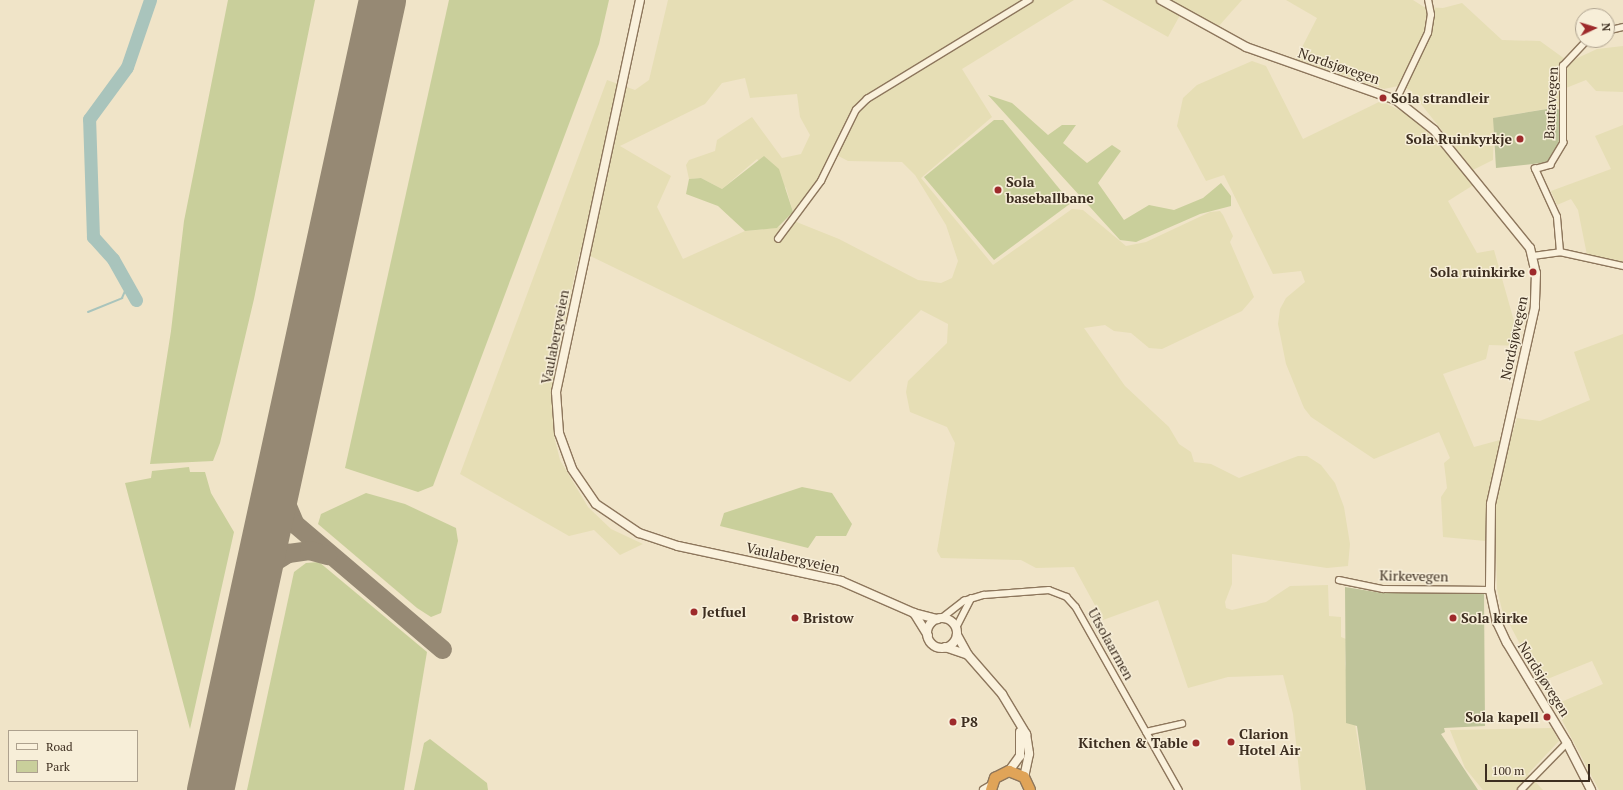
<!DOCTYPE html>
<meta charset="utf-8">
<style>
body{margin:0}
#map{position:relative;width:1623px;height:790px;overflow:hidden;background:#f0e4c8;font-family:"PT Serif",serif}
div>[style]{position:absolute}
.farmland>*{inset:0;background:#e6deb5}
.green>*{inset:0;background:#c9cf9b}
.cemetery>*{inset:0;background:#bfc49a}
.stream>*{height:2px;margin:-1px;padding:0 1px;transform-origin:1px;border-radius:1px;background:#a9c4bc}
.river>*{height:13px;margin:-6.5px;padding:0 6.5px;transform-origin:6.5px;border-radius:6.5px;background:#a9c4bc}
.taxiway>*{height:19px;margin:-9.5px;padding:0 9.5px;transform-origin:9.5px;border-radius:9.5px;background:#968974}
.runway>*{height:47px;margin:-23.5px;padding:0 23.5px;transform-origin:23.5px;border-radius:23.5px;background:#968974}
.roads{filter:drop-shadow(1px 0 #8d765c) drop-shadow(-1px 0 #8d765c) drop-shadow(0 1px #8d765c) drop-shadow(0 -1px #8d765c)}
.street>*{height:5.5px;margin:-2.75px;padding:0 2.75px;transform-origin:2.75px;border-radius:2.75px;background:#faf1dc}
.secondary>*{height:8px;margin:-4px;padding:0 4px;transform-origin:4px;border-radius:4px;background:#faf1dc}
.secondary>.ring{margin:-4px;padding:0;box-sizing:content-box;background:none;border:8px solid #faf1dc;border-radius:50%}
.highway>*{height:10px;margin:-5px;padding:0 5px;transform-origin:5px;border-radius:5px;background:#e0a458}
.dots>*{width:11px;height:11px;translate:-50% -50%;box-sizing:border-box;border:2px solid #f7eed8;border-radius:50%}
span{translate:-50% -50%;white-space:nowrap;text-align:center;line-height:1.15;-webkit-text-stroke:3px #f7eed8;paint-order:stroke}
.street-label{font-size:14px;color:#3d2e20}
.poi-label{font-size:14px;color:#3d2e20;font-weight:700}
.left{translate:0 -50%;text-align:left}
.right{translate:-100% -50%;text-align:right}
.legend{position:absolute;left:8px;top:730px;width:130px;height:52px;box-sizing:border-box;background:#f7eed8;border:1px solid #ada18e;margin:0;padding:5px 7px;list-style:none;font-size:12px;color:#3d2e20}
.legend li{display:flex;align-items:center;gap:8px;height:20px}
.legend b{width:20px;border:1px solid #ada18e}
.north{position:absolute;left:1575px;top:8px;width:40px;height:40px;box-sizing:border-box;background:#f7eed8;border:1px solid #ada18e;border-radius:50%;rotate:86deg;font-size:11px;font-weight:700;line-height:16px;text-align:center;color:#3d2e20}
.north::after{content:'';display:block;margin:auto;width:14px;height:18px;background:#9e2a2b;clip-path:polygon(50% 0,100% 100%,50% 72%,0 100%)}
.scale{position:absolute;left:1485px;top:764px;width:105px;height:18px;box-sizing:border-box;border:2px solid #3d2e20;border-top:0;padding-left:5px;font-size:12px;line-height:14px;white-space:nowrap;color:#3d2e20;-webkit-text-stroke:3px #f7eed8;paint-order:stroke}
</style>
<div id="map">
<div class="farmland">
<i style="clip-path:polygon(evenodd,668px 0,1074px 0,962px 69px,992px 117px,921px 178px,993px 265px,1072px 209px,1083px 210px,1126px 246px,1146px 242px,1210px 212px,1220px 211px,1223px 215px,1233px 236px,1230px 242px,1254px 297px,1242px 311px,1162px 349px,1149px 348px,1131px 333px,1114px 331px,1105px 325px,1084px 328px,1125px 386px,1169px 427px,1179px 444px,1191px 452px,1194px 462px,1211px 464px,1239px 478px,1298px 456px,1307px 456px,1321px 465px,1335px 483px,1344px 507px,1350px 544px,1348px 566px,1327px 568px,1232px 554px,1232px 584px,1225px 602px,1226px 608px,1232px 610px,1266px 602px,1290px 586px,1328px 585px,1329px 616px,1341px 617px,1341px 637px,1346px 639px,1345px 664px,1366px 790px,1301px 790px,1293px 714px,1283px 675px,1228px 677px,1188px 688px,1158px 600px,1103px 620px,1074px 567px,1036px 568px,1021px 560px,941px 558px,937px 551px,955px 443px,947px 427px,910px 412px,906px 392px,908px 381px,947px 343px,948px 324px,921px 310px,850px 382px,580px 251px,555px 365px,554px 436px,560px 460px,588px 507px,611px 529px,643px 544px,620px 555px,594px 530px,569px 536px,460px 474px,607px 80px,635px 90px,649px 80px,668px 0,745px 78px,750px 98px,797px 94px,800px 117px,810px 135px,801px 154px,782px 158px,752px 117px,717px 140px,715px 151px,689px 160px,686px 165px,689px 179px,701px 178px,722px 189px,757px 159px,786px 188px,793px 212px,815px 185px,831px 152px,848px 161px,902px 162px,915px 175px,946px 225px,958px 261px,952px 278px,941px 283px,918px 280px,839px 239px,794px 221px,776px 228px,745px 231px,683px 259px,657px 207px,671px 176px,620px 146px,705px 104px,722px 83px,745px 78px)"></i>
<i style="clip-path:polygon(1102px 0,1242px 0,1218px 27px,1184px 8px,1168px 37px)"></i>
<i style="clip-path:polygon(1286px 0,1413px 0,1424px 7px,1443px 8px,1462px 3px,1502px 40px,1540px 41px,1569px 62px,1597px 49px,1623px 46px,1623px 92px,1596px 91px,1586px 80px,1561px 90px,1561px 106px,1494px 118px,1493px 160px,1473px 170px,1410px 90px,1398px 86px,1384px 89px,1296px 59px,1317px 18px)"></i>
<i style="clip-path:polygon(1252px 61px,1266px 66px,1303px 139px,1381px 101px,1413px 117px,1475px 184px,1448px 201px,1477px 253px,1494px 250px,1521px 346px,1489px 345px,1486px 359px,1443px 374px,1474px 447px,1511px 437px,1517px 418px,1540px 421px,1590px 400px,1574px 352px,1623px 334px,1623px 790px,1599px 790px,1554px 705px,1603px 684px,1592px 661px,1540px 682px,1502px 610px,1497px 589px,1496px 542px,1443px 537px,1441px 497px,1447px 488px,1444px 463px,1450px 458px,1439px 432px,1374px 459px,1311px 417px,1304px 408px,1286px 364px,1278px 324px,1280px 309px,1286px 298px,1305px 282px,1301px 271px,1273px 274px,1224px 175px,1206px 181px,1177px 126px,1183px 98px,1197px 85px)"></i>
<i style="clip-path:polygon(1623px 125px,1623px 262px,1587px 255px,1578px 210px,1571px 199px,1557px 205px,1551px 191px,1611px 169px,1595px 136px)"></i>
<i style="clip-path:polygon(1552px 728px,1559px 741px,1528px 774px,1543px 790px,1483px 790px,1465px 768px,1450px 730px)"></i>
</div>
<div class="green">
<i style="clip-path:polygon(228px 0,315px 0,254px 299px,220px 443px,213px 461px,150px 464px,171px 331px,184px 221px)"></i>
<i style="clip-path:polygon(449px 0,609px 0,599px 44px,433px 486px,418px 492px,345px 468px)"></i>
<i style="clip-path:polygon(988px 95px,1012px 103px,1048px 135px,1062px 125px,1076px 125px,1063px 143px,1087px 163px,1112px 145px,1121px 151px,1098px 183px,1124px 220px,1149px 205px,1174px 210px,1203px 198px,1221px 183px,1231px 196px,1231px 206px,1200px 214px,1136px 242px,1120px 240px)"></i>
<i style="clip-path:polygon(994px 120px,1003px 120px,1071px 203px,994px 260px,924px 177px)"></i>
<i style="clip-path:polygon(764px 156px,779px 169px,793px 212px,777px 228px,745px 231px,718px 206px,686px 194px,689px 179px,701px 178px,722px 189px)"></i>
<i style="clip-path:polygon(189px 467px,190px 472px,205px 472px,211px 493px,234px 532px,190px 729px,125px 483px,151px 478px,152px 471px)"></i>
<i style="clip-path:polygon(802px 487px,832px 493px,852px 524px,846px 536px,816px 536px,808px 548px,720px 526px,724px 513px)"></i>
<i style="clip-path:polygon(366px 493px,405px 504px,456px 528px,458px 541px,441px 613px,431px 617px,417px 608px,318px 524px,321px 514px)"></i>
<i style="clip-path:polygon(319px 562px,427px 652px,404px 790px,247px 790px,294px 572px,306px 563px)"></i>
<i style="clip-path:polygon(430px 739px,487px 783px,488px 790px,414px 790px,424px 743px)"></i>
</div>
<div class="cemetery">
<i style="clip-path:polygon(1553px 108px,1561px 110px,1561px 136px,1550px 162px,1496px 168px,1493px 118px)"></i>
<i style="clip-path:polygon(1345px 587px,1382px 593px,1484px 593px,1485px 726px,1444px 728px,1445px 732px,1441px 734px,1478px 790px,1366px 790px,1357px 726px,1346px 723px)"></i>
</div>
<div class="stream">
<i style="left:88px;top:312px;width:37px;rotate:-22deg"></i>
<i style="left:122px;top:298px;width:13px;rotate:-67deg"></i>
</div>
<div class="river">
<i style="left:136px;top:300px;width:47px;rotate:-119.3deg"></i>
<i style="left:113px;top:259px;width:30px;rotate:-132deg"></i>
<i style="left:93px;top:237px;width:118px;rotate:-91.9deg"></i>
<i style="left:89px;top:119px;width:64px;rotate:-53.8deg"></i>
<i style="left:127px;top:67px;width:71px;rotate:-71.1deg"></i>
</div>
<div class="taxiway">
<i style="left:284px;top:456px;width:45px;rotate:88.7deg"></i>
<i style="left:285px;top:501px;width:25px;rotate:67deg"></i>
<i style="left:295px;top:524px;width:193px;rotate:40.4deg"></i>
<i style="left:256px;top:582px;width:19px;rotate:-55deg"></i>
<i style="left:267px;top:566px;width:25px;rotate:-32deg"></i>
<i style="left:288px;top:553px;width:21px;rotate:-8deg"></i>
<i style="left:309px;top:550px;width:19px;rotate:16deg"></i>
</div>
<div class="runway">
<i style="left:210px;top:790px;width:809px;rotate:-77.72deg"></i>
</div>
<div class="roads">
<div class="street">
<i style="left:1607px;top:31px;width:16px;rotate:-14deg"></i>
<i style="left:1396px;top:100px;width:74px;rotate:-64.5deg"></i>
<i style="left:1428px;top:33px;width:18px;rotate:-81deg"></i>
<i style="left:1431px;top:15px;width:15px;rotate:-101deg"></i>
<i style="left:778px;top:239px;width:72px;rotate:-53.4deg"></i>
<i style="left:821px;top:181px;width:79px;rotate:-63.8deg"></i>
<i style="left:856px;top:110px;width:16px;rotate:-45deg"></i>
<i style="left:867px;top:99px;width:190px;rotate:-31.4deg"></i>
<i style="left:1560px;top:252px;width:35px;rotate:-95deg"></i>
<i style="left:1557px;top:217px;width:53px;rotate:-114.6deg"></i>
<i style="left:1535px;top:169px;width:16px;rotate:-15deg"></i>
<i style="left:1550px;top:165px;width:26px;rotate:-59deg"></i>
<i style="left:1563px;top:143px;width:77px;rotate:-90deg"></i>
<i style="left:1563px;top:66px;width:35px;rotate:-47deg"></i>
<i style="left:1533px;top:256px;width:27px;rotate:-8deg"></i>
<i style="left:1560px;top:252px;width:65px;rotate:12.5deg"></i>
<i style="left:1339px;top:580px;width:45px;rotate:11.6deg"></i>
<i style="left:1383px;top:589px;width:107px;rotate:0.5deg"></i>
<i style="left:942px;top:618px;width:28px;rotate:-38deg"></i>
<i style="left:964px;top:601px;width:21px;rotate:-17deg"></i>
<i style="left:984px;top:595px;width:65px;rotate:-4.4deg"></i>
<i style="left:1049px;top:590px;width:19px;rotate:21deg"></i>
<i style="left:1067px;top:597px;width:13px;rotate:48deg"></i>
<i style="left:1076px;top:607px;width:210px;rotate:60.6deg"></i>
<i style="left:956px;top:628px;width:33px;rotate:-63deg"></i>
<i style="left:1146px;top:732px;width:37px;rotate:-13deg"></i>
<i style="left:1521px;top:790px;width:66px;rotate:-45.6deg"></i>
</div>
<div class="secondary">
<i style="left:640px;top:0;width:401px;rotate:102.1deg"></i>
<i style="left:556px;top:392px;width:41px;rotate:85.8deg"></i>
<i style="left:559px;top:433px;width:38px;rotate:70deg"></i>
<i style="left:572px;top:469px;width:42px;rotate:55.6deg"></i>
<i style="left:596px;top:504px;width:52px;rotate:34deg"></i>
<i style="left:639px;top:533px;width:41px;rotate:18.4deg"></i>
<i style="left:678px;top:546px;width:167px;rotate:12.1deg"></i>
<i style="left:841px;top:581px;width:80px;rotate:23.7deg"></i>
<i style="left:914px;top:613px;width:24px;rotate:15deg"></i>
<i style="left:1161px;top:0;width:97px;rotate:28.9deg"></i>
<i style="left:1246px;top:47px;width:159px;rotate:19.5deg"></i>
<i style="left:1396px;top:100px;width:48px;rotate:38.3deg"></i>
<i style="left:1434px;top:130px;width:152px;rotate:50.9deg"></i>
<i style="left:1530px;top:248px;width:26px;rotate:77deg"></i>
<i style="left:1536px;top:273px;width:34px;rotate:92deg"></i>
<i style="left:1535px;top:307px;width:202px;rotate:102.6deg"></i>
<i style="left:1491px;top:504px;width:86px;rotate:90.7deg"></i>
<i style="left:1490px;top:590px;width:33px;rotate:78deg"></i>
<i style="left:1497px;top:622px;width:23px;rotate:65deg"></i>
<i style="left:1507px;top:643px;width:117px;rotate:59deg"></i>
<i style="left:1567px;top:743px;width:53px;rotate:62.9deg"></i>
<i style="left:914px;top:613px;width:26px;rotate:58deg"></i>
<i class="ring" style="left:927px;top:618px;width:22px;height:22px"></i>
<i style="left:957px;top:635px;width:23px;rotate:61deg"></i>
<i style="left:968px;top:655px;width:52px;rotate:48.9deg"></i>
<i style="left:1002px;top:694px;width:47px;rotate:59deg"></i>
<i style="left:1026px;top:734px;width:20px;rotate:81deg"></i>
<i style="left:1029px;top:754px;width:24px;rotate:102deg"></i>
<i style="left:945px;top:647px;width:24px;rotate:19deg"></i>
<i style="left:1009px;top:771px;width:19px;rotate:-54deg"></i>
<i style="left:1020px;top:756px;width:24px;rotate:-90deg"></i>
<i style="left:984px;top:790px;width:8px;rotate:-30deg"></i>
</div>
<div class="highway">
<i style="left:991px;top:790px;width:13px;rotate:-72deg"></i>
<i style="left:995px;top:778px;width:16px;rotate:-27deg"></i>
<i style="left:1009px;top:771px;width:16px;rotate:22deg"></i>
<i style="left:1024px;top:777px;width:14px;rotate:65deg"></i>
</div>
</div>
<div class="dots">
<i style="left:1383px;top:98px;background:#9e2a2b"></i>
<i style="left:1520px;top:139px;background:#9e2a2b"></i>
<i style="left:998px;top:190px;background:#9e2a2b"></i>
<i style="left:1533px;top:272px;background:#9e2a2b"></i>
<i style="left:694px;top:612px;background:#9e2a2b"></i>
<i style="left:795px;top:618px;background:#9e2a2b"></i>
<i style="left:1453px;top:618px;background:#9e2a2b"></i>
<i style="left:1547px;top:717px;background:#9e2a2b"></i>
<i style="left:953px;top:722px;background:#9e2a2b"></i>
<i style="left:1231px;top:742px;background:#9e2a2b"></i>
<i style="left:1196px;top:743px;background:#9e2a2b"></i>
</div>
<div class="street-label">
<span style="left:1339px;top:66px;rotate:19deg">Nordsjøvegen</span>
<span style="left:1551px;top:103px;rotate:-87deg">Bautavegen</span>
<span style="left:555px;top:337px;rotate:-79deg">Vaulabergveien</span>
<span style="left:1514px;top:338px;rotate:-78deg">Nordsjøvegen</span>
<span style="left:793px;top:558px;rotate:13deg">Vaulabergveien</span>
<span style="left:1414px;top:576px;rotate:1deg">Kirkevegen</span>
<span style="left:1111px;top:644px;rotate:61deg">Utsolaarmen</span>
<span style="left:1544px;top:679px;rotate:58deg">Nordsjøvegen</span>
</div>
<div class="poi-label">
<span class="left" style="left:1391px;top:98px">Sola strandleir</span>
<span class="right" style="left:1512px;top:139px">Sola Ruinkyrkje</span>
<span class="left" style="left:1006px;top:190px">Sola<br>baseballbane</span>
<span class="right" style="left:1525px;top:272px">Sola ruinkirke</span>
<span class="left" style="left:702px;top:612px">Jetfuel</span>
<span class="left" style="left:803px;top:618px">Bristow</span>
<span class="left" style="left:1461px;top:618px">Sola kirke</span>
<span class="right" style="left:1539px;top:717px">Sola kapell</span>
<span class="left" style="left:961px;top:722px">P8</span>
<span class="left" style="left:1239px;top:742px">Clarion<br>Hotel Air</span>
<span class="right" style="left:1188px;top:743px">Kitchen &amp; Table</span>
</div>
<ul class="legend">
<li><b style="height:5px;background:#faf1dc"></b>Road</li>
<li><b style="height:11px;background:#c9cf9b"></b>Park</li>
</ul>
<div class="north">N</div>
<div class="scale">100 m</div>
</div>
